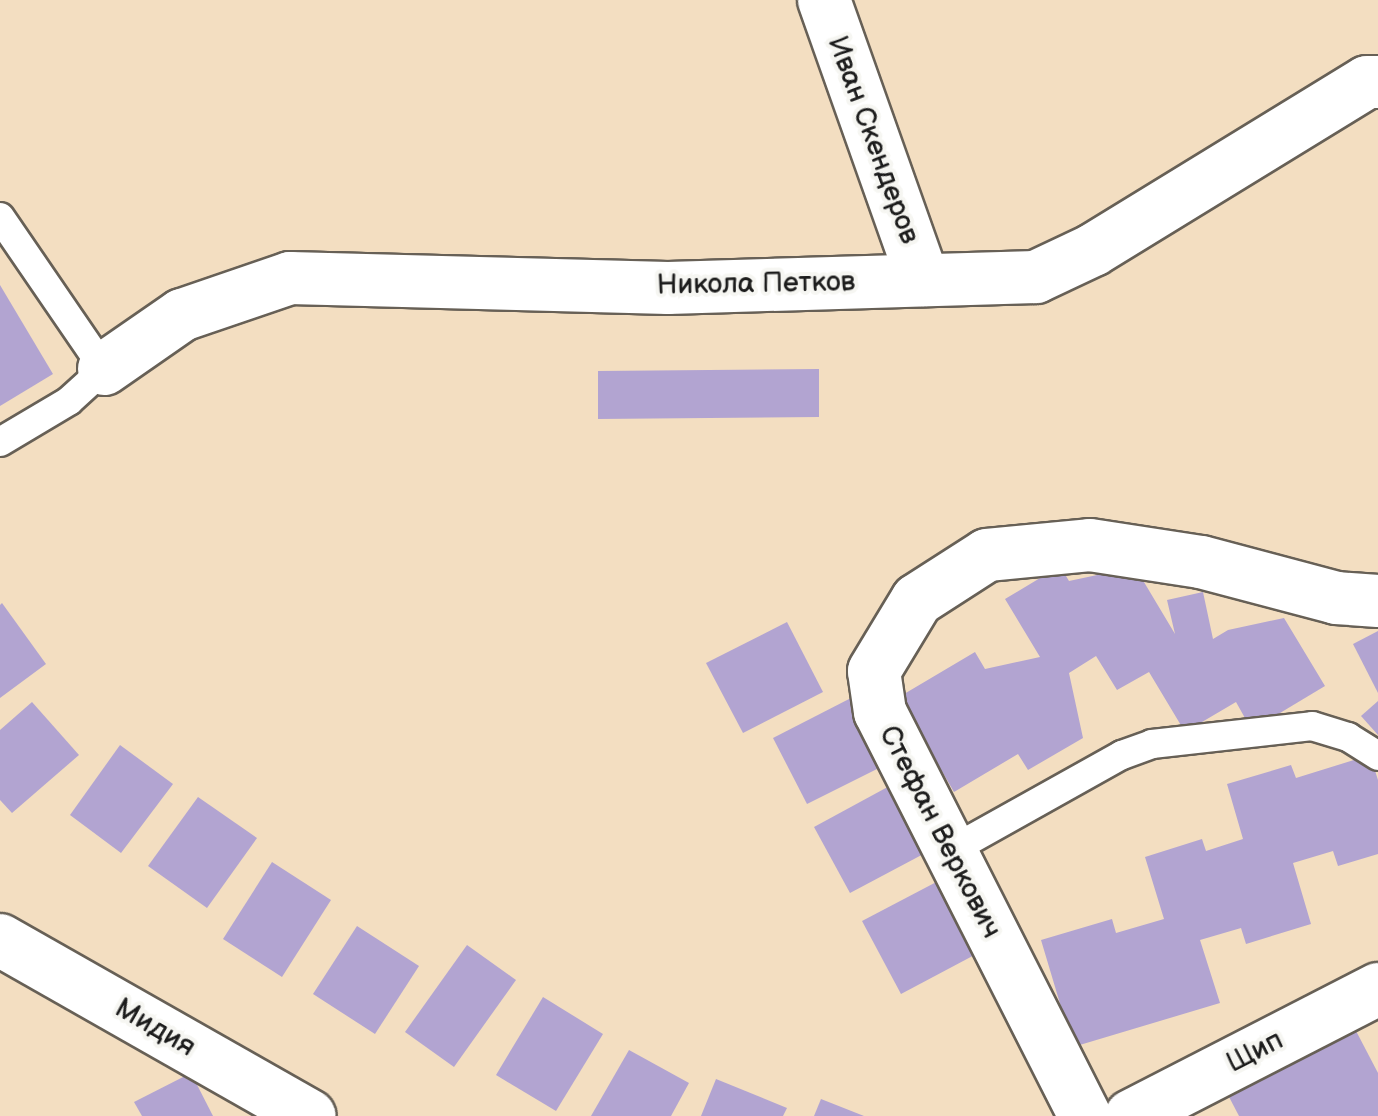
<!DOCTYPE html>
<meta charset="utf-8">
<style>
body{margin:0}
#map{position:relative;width:1378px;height:1116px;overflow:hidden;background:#f3dec1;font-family:"Balsamiq Sans",sans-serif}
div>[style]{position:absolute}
.building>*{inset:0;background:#b2a4d1}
.roads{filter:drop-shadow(2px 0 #676056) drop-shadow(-2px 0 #676056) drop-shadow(0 2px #676056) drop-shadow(0 -2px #676056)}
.service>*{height:28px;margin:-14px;padding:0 14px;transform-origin:14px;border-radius:14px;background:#fff}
.minor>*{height:52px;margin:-26px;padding:0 26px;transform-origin:26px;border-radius:26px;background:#fff}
span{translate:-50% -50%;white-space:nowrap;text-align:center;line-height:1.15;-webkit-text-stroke:8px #f6f6f2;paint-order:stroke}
.street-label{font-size:28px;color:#1c1c1c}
</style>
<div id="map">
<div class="building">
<i style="clip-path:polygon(0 285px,53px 374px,0 406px)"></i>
<i style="clip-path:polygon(819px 369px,819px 417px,598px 419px,598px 371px)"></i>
<i style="clip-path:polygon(1060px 566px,1069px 581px,1135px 567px,1175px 634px,1167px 600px,1203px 592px,1213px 639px,1228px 630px,1284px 618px,1325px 686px,1260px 725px,1250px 727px,1236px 702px,1185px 732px,1149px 672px,1117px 690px,1096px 656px,1069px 673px,1083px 738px,1028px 770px,1018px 754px,954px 792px,899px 697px,975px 652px,985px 669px,1040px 657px,1005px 599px)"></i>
<i style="clip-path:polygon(2px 603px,46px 664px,0 698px,0 605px)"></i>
<i style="clip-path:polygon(787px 622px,823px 692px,743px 733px,706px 663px)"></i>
<i style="clip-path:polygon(1378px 631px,1378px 693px,1353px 644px)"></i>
<i style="clip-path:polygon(851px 698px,885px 765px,807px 804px,773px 738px)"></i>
<i style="clip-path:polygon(1378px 701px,1378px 735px,1361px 716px)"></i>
<i style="clip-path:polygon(32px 702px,79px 755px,12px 813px,0 800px,0 730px)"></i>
<i style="clip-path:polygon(120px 745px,173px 784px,121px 853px,70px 815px)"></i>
<i style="clip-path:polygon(1370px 755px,1378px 780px,1378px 854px,1338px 866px,1333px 851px,1293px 863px,1311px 924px,1246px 944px,1241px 928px,1200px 940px,1220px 1003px,1073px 1047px,1041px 940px,1112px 919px,1116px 933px,1164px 919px,1145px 857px,1202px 839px,1206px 851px,1243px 839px,1227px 784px,1291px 765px,1296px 778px)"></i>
<i style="clip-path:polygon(895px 783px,931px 850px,850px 893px,814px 827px)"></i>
<i style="clip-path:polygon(198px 797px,257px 838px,207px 908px,148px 866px)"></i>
<i style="clip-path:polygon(272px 862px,331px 900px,282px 977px,223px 939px)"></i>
<i style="clip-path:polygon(944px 878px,982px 951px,901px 994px,862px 921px)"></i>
<i style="clip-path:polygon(357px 926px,419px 966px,375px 1034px,313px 994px)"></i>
<i style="clip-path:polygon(467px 945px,516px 980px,454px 1067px,405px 1032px)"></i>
<i style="clip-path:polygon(543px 997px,603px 1034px,556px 1111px,496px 1075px)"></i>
<i style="clip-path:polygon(1355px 1029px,1378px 1073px,1378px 1116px,1239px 1116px,1228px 1095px)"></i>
<i style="clip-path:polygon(629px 1050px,689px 1083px,671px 1116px,591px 1116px)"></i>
<i style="clip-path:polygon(191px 1073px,213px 1116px,142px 1116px,134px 1102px)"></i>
<i style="clip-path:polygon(716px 1079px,787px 1108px,783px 1116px,701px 1116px)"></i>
<i style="clip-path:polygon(821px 1099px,864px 1116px,814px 1116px)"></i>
</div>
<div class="roads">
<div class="service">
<i style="left:0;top:217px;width:184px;rotate:55.6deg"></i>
<i style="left:104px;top:369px;width:47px;rotate:137.6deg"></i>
<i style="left:69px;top:401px;width:80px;rotate:149.3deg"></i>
<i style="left:950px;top:851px;width:197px;rotate:-29.2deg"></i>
<i style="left:1122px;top:755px;width:32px;rotate:-20deg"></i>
<i style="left:1152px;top:744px;width:161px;rotate:-6.4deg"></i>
<i style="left:1312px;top:726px;width:38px;rotate:17deg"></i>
<i style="left:1348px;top:737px;width:36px;rotate:32deg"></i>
</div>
<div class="minor">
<i style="left:824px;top:0;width:297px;rotate:70.5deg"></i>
<i style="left:104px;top:369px;width:95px;rotate:-34.7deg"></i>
<i style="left:182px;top:315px;width:114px;rotate:-18.9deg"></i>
<i style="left:290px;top:278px;width:378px;rotate:1.5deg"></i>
<i style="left:668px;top:288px;width:368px;rotate:-1.7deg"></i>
<i style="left:1036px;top:277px;width:63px;rotate:-25.3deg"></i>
<i style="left:1093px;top:250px;width:321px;rotate:-31.5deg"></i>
<i style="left:1367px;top:82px;width:11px"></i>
<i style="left:0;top:940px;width:356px;rotate:29.6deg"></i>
<i style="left:1085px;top:1116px;width:453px;rotate:-116.9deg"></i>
<i style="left:880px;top:712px;width:41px;rotate:-98.3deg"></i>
<i style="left:874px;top:671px;width:83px;rotate:-58.8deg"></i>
<i style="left:917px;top:600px;width:83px;rotate:-32.7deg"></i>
<i style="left:987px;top:555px;width:103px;rotate:-5.5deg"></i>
<i style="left:1090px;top:545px;width:112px;rotate:8.7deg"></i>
<i style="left:1201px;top:562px;width:140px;rotate:14.9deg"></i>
<i style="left:1336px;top:598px;width:42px;rotate:4.1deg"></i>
<i style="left:1131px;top:1116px;width:278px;rotate:-27.2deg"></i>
</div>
</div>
<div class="street-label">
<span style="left:873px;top:140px;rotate:70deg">Иван Скендеров</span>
<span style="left:756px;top:284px;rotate:-1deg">Никола Петков</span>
<span style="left:940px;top:832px;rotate:63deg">Стефан Веркович</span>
<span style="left:155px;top:1028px;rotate:30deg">Мидия</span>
<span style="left:1255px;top:1052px;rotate:-27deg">Щип</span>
</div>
</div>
